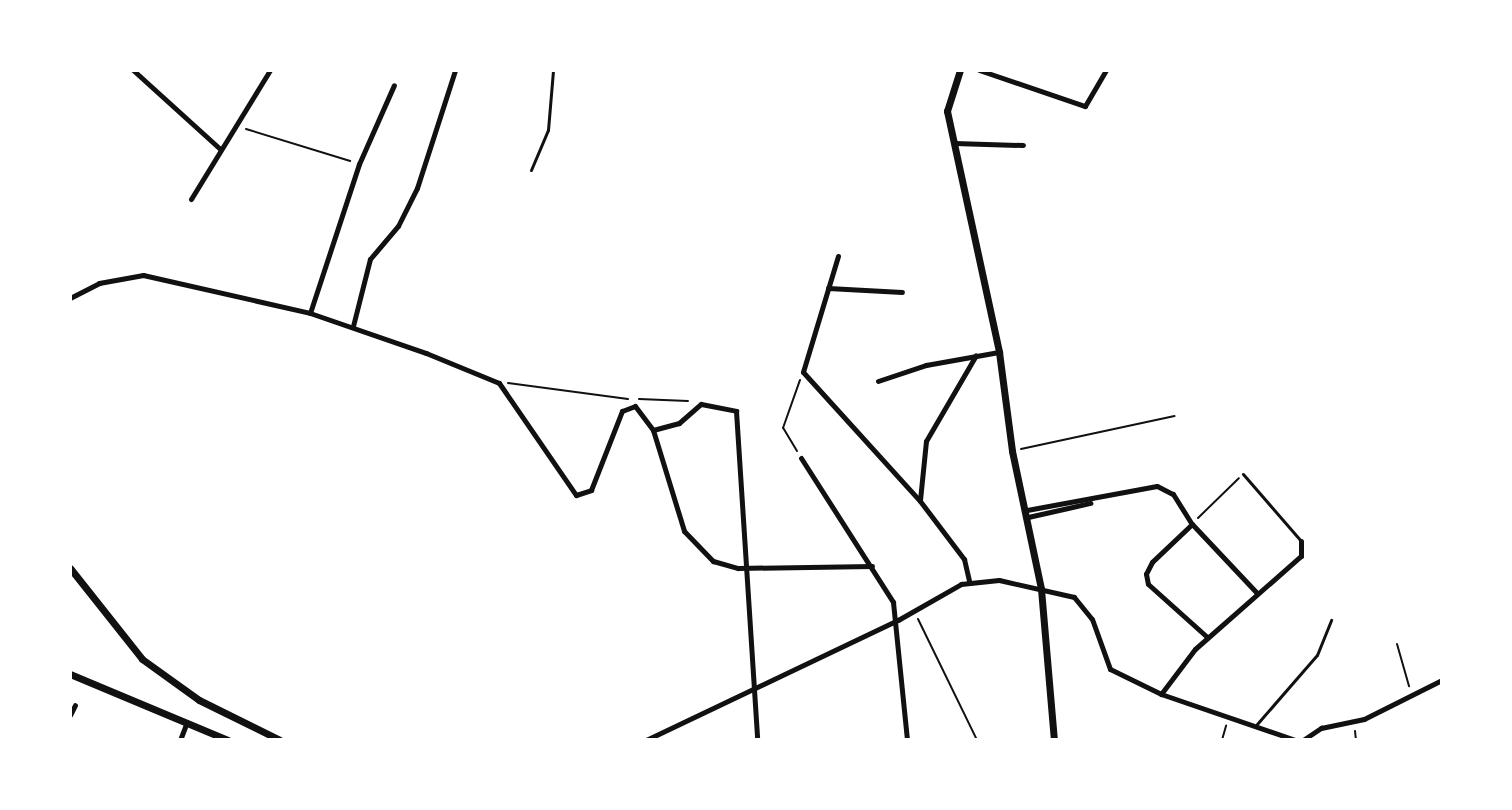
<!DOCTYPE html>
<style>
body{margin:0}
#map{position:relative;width:1512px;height:810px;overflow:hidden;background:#fff;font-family:Cabin,sans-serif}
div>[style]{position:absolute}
.path>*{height:2px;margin:-1px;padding:0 1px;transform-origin:1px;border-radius:1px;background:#111}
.service>*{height:3px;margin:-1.5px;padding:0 1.5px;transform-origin:1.5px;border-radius:1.5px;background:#111}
.minor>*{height:5px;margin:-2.5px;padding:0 2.5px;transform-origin:2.5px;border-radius:2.5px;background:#111}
.tertiary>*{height:7px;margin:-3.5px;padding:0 3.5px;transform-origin:3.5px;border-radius:3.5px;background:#111}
span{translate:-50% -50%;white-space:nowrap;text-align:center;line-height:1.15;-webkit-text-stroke:8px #fff;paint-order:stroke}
.frame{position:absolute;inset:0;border:72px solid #fff;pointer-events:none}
</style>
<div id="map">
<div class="path">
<i style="left:246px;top:129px;width:109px;rotate:17.1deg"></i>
<i style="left:508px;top:383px;width:121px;rotate:7.6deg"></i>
<i style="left:639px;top:399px;width:49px;rotate:2.3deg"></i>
<i style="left:1021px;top:449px;width:157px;rotate:-12.1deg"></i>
<i style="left:797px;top:451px;width:27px;rotate:-121deg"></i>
<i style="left:783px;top:428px;width:51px;rotate:-70.5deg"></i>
<i style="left:1198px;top:518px;width:57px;rotate:-44.3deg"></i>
<i style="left:918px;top:619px;width:135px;rotate:64deg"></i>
<i style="left:1397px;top:644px;width:44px;rotate:74.1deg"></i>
<i style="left:1355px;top:731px;width:9px;rotate:84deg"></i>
<i style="left:1222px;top:740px;width:15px;rotate:-74deg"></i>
</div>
<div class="service">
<i style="left:531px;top:170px;width:43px;rotate:-67deg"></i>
<i style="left:548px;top:130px;width:60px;rotate:-85.2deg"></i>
<i style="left:1243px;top:474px;width:89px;rotate:49.1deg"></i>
<i style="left:1257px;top:724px;width:91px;rotate:-49deg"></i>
<i style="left:1317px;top:655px;width:38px;rotate:-68deg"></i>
</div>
<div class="minor">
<i style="left:133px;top:70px;width:118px;rotate:42.2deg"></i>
<i style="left:979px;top:70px;width:112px;rotate:18.8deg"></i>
<i style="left:1085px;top:106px;width:42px;rotate:-59.7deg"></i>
<i style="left:954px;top:143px;width:69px;rotate:1.7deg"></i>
<i style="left:191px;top:199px;width:151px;rotate:-58.5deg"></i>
<i style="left:838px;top:256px;width:121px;rotate:106.8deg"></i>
<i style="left:803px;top:372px;width:174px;rotate:47.8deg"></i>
<i style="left:920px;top:501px;width:73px;rotate:52.8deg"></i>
<i style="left:964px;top:559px;width:23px;rotate:77deg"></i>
<i style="left:828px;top:288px;width:74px;rotate:3.1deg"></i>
<i style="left:70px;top:298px;width:33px;rotate:-27deg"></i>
<i style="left:99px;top:283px;width:45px;rotate:-10.3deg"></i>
<i style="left:143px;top:275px;width:171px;rotate:12.8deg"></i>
<i style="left:310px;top:313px;width:123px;rotate:19deg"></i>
<i style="left:426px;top:353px;width:79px;rotate:22.3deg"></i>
<i style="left:499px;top:383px;width:136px;rotate:55.5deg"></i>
<i style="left:576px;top:495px;width:16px;rotate:-18deg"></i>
<i style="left:591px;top:490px;width:85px;rotate:-68.6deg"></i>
<i style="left:622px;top:411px;width:14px;rotate:-21deg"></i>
<i style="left:635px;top:406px;width:30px;rotate:53deg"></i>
<i style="left:653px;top:430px;width:106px;rotate:72.9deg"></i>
<i style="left:684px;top:531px;width:42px;rotate:46deg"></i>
<i style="left:713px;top:561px;width:26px;rotate:16deg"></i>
<i style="left:738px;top:568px;width:134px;rotate:-0.9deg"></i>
<i style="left:310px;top:313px;width:157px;rotate:-71.8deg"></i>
<i style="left:359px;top:164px;width:86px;rotate:-66.1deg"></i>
<i style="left:353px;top:326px;width:69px;rotate:-75.8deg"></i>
<i style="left:370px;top:259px;width:43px;rotate:-49.7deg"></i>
<i style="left:398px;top:226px;width:42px;rotate:-63.4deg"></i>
<i style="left:417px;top:188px;width:124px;rotate:-72.1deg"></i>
<i style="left:878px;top:381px;width:51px;rotate:-18.4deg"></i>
<i style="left:926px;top:365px;width:74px;rotate:-10.1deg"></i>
<i style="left:653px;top:430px;width:27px;rotate:-15deg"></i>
<i style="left:679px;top:423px;width:29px;rotate:-41deg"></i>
<i style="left:701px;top:404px;width:36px;rotate:11deg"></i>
<i style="left:736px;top:411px;width:330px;rotate:86.3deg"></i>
<i style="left:801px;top:458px;width:171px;rotate:57.4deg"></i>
<i style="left:893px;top:602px;width:139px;rotate:84.2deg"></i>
<i style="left:920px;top:500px;width:59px;rotate:-84.2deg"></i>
<i style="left:926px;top:441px;width:99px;rotate:-59.8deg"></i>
<i style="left:1027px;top:510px;width:132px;rotate:-10.5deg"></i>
<i style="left:1157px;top:486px;width:18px;rotate:27deg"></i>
<i style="left:1173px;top:494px;width:36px;rotate:58deg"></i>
<i style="left:1192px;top:524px;width:93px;rotate:46.7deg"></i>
<i style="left:1028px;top:517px;width:64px;rotate:-12.7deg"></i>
<i style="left:1192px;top:524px;width:55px;rotate:136.5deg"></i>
<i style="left:1152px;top:562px;width:13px;rotate:117deg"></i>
<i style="left:1146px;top:574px;width:10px;rotate:79deg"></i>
<i style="left:1148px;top:584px;width:79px;rotate:41.9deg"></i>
<i style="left:1161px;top:694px;width:56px;rotate:-52.9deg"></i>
<i style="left:1195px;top:649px;width:141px;rotate:-41.3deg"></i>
<i style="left:1301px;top:556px;width:15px;rotate:-90deg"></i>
<i style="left:70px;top:715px;width:11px;rotate:-63deg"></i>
<i style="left:180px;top:740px;width:19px;rotate:-69deg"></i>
<i style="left:646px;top:740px;width:279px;rotate:-25.5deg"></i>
<i style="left:898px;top:620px;width:73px;rotate:-29.7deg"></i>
<i style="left:961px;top:584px;width:38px;rotate:-6deg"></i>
<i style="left:999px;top:580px;width:77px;rotate:12.8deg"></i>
<i style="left:1074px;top:597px;width:28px;rotate:51deg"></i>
<i style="left:1092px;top:619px;width:53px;rotate:70.2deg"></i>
<i style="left:1110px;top:669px;width:57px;rotate:26.1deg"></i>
<i style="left:1161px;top:694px;width:142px;rotate:18.9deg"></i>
<i style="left:1303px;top:740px;width:22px;rotate:-34deg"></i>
<i style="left:1321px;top:728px;width:44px;rotate:-11.8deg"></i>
<i style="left:1364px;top:719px;width:87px;rotate:-26.6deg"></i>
</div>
<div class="tertiary">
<i style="left:960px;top:70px;width:43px;rotate:107.6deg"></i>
<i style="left:947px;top:111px;width:247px;rotate:77.8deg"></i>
<i style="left:999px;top:352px;width:100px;rotate:82.5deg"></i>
<i style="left:1012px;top:451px;width:141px;rotate:78.1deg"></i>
<i style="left:1041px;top:589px;width:152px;rotate:85.1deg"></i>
<i style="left:70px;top:568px;width:116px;rotate:51.6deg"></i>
<i style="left:142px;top:659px;width:70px;rotate:35.7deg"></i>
<i style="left:199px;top:700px;width:90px;rotate:26.3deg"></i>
<i style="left:70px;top:674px;width:171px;rotate:22.7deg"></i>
</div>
<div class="frame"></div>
</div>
